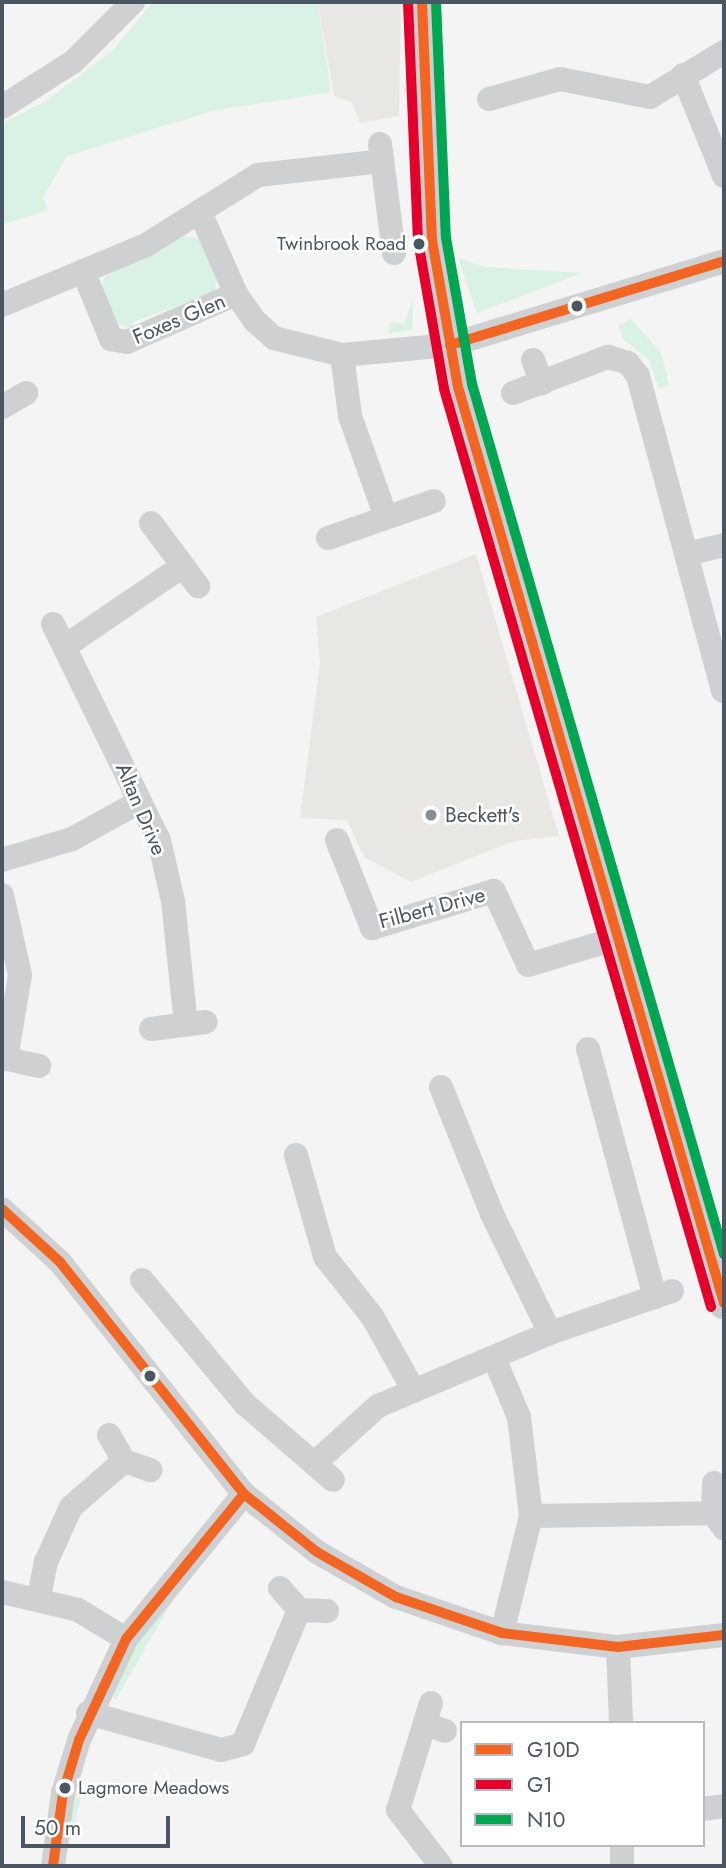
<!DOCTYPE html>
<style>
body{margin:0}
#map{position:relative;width:726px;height:1868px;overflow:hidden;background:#f4f4f4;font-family:Jost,sans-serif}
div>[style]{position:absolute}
.commercial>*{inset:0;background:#e8e7e3}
.green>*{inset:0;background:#d9f2e3}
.minor>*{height:24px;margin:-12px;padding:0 12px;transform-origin:12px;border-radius:12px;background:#ced0d2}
.major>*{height:32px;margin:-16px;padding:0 16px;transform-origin:16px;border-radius:16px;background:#caced1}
.bus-1>*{height:10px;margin:-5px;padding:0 5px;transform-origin:5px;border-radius:5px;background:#f26522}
.bus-2>*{height:10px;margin:-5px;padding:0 5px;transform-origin:5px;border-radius:5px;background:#e4002b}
.bus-3>*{height:10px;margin:-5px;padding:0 5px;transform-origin:5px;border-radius:5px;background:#00a651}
.dots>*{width:19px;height:19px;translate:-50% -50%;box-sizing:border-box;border:4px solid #fff;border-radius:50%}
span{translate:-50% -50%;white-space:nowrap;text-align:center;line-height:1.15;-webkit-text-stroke:5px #fff;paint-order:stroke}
.bus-label{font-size:19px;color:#4a5661}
.right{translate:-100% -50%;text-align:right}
.left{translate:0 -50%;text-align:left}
.street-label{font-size:21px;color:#4a5661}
.poi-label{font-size:21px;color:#4a5661}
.frame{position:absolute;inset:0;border:4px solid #4a5661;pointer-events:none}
.legend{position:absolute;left:460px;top:1721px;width:245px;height:126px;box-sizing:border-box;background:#fff;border:2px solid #b7bbc0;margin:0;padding:9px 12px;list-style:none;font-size:21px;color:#4a5661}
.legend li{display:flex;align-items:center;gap:14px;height:35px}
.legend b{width:35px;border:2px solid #b7bbc0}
.scale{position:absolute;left:21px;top:1816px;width:149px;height:32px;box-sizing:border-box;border:4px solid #4a5661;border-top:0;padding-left:9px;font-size:21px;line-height:24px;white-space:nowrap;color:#4a5661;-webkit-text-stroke:5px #fff;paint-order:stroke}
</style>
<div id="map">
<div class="commercial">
<i style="clip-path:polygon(318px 2px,401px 2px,399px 116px,360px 123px,352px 102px,334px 96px)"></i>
<i style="clip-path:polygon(476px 554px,559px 836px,514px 841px,411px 882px,364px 857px,347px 820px,300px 818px,320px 662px,316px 617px)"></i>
</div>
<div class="green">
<i style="clip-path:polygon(153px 2px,318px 2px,331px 92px,212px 111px,67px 156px,43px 197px,48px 210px,2px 225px,2px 123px,43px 103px,112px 51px)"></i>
<i style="clip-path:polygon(184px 236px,201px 239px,217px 275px,215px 292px,133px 322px,134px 329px,114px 323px,102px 286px,105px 276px)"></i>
<i style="clip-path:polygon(458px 258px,486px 267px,582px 273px,477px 313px)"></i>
<i style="clip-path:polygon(413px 298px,412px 329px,388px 334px,391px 322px,404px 324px)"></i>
<i style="clip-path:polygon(631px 319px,661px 352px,669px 385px,659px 389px,649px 360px,623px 339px,618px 325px)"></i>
<i style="clip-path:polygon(183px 1582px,115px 1701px,112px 1686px,153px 1617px)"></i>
<i style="clip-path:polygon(72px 1793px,82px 1795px,63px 1866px)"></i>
</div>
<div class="minor">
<i style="left:683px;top:75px;width:109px;rotate:67.9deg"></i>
<i style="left:489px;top:99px;width:74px;rotate:-15.7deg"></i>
<i style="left:560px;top:79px;width:92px;rotate:11.3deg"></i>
<i style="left:650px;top:97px;width:87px;rotate:-31.3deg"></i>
<i style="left:2px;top:107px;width:84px;rotate:-32.4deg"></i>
<i style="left:73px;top:62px;width:85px;rotate:-45deg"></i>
<i style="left:380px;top:144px;width:110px;rotate:82.7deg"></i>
<i style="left:200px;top:212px;width:90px;rotate:66.3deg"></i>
<i style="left:236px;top:294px;width:33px;rotate:55deg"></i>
<i style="left:255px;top:321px;width:25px;rotate:42deg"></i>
<i style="left:274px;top:338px;width:70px;rotate:14deg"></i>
<i style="left:342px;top:355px;width:108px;rotate:-5.3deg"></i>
<i style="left:450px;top:345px;width:287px;rotate:-17deg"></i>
<i style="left:83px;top:271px;width:74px;rotate:67.6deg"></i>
<i style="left:111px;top:339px;width:16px;rotate:11deg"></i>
<i style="left:127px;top:342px;width:119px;rotate:-23.8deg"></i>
<i style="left:2px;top:305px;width:156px;rotate:-22.6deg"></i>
<i style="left:146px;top:245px;width:132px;rotate:-32deg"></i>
<i style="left:258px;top:175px;width:125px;rotate:-6.4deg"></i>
<i style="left:342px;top:355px;width:62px;rotate:82.5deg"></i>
<i style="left:350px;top:416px;width:107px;rotate:70.4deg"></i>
<i style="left:533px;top:360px;width:25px;rotate:69deg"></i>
<i style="left:513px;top:393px;width:102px;rotate:-20.8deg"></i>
<i style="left:608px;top:357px;width:21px;rotate:17deg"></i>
<i style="left:628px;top:363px;width:16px;rotate:52deg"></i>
<i style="left:638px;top:376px;width:326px;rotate:74.9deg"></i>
<i style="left:2px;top:407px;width:28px;rotate:-30deg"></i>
<i style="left:151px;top:523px;width:79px;rotate:53.3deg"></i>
<i style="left:328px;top:538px;width:112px;rotate:-19.2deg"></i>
<i style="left:686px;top:554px;width:39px;rotate:-13deg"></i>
<i style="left:53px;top:624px;width:241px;rotate:63.9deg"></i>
<i style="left:159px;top:840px;width:63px;rotate:77.1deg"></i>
<i style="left:173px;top:901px;width:124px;rotate:84deg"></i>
<i style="left:67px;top:645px;width:140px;rotate:-34.3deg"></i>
<i style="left:337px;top:840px;width:95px;rotate:68.3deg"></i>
<i style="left:372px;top:928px;width:127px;rotate:-16.9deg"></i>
<i style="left:494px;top:891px;width:81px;rotate:65.3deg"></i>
<i style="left:528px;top:965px;width:94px;rotate:-16.7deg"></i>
<i style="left:2px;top:860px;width:73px;rotate:-16.7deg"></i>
<i style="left:72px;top:839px;width:77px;rotate:-28.9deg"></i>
<i style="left:2px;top:895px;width:82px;rotate:77.3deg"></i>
<i style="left:20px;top:975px;width:85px;rotate:99.5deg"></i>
<i style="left:151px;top:1029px;width:55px;rotate:-7.3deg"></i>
<i style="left:588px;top:1049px;width:257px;rotate:74.9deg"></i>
<i style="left:2px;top:1058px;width:38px;rotate:12deg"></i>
<i style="left:441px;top:1087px;width:137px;rotate:68.1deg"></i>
<i style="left:492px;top:1214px;width:132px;rotate:64deg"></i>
<i style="left:296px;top:1155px;width:106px;rotate:74.1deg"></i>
<i style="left:325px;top:1257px;width:75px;rotate:51.5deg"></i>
<i style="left:372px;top:1316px;width:84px;rotate:60.7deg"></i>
<i style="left:2px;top:1209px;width:79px;rotate:42.4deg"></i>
<i style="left:60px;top:1262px;width:296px;rotate:51.6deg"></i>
<i style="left:244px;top:1494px;width:93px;rotate:38.5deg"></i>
<i style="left:317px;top:1552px;width:91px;rotate:29.7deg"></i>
<i style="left:396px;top:1597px;width:112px;rotate:18.8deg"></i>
<i style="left:502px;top:1633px;width:117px;rotate:6.9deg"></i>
<i style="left:618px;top:1647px;width:107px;rotate:-6.5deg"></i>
<i style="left:142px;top:1280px;width:161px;rotate:50.3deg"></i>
<i style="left:245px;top:1404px;width:116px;rotate:40.8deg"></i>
<i style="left:495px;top:1360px;width:62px;rotate:67.2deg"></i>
<i style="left:519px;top:1417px;width:100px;rotate:83.1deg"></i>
<i style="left:531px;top:1516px;width:121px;rotate:103.9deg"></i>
<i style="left:109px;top:1435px;width:30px;rotate:60deg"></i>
<i style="left:124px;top:1461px;width:28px;rotate:19deg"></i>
<i style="left:316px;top:1462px;width:84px;rotate:-42.1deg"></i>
<i style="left:378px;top:1406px;width:187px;rotate:-23deg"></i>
<i style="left:550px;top:1333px;width:129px;rotate:-19deg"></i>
<i style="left:714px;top:1483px;width:30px;rotate:92deg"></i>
<i style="left:713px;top:1513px;width:19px;rotate:54deg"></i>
<i style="left:531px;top:1516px;width:182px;rotate:-0.9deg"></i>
<i style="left:280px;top:1588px;width:29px;rotate:49deg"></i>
<i style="left:299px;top:1610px;width:28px;rotate:2deg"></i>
<i style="left:2px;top:1592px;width:78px;rotate:13.3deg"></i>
<i style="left:78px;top:1610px;width:56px;rotate:31.1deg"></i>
<i style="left:39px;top:1597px;width:36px;rotate:-79deg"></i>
<i style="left:46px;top:1562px;width:60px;rotate:-65.6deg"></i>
<i style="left:71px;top:1507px;width:70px;rotate:-41deg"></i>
<i style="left:618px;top:1647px;width:76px;rotate:87.7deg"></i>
<i style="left:431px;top:1703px;width:112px;rotate:107.1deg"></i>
<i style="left:398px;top:1810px;width:71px;rotate:52.5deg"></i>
<i style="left:88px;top:1713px;width:138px;rotate:15.5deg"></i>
<i style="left:221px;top:1750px;width:23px;rotate:-15deg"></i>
<i style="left:243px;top:1744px;width:145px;rotate:-67.3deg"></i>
<i style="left:425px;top:1724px;width:21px;rotate:19deg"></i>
<i style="left:703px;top:1809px;width:21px;rotate:-8deg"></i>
<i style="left:53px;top:1866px;width:74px;rotate:-82.2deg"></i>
<i style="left:63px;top:1793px;width:55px;rotate:-73.2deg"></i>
<i style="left:79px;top:1740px;width:111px;rotate:-65deg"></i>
<i style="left:126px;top:1639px;width:187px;rotate:-50.9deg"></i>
<i style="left:622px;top:1866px;width:21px;rotate:-90deg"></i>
</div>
<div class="major">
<i style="left:422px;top:2px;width:238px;rotate:87.6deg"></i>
<i style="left:432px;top:240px;width:149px;rotate:80deg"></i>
<i style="left:458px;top:387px;width:954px;rotate:73.81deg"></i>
</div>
<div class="bus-1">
<i style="left:422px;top:2px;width:238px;rotate:87.6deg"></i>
<i style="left:432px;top:240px;width:149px;rotate:80deg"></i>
<i style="left:458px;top:387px;width:954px;rotate:73.81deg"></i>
<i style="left:450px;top:345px;width:287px;rotate:-17deg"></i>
<i style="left:2px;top:1209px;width:79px;rotate:42.4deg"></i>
<i style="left:60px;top:1262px;width:296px;rotate:51.6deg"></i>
<i style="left:244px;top:1494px;width:93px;rotate:38.5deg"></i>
<i style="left:317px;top:1552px;width:91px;rotate:29.7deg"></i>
<i style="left:396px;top:1597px;width:112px;rotate:18.8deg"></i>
<i style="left:502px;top:1633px;width:117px;rotate:6.9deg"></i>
<i style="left:618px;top:1647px;width:107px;rotate:-6.5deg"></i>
<i style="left:53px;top:1866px;width:74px;rotate:-82.2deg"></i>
<i style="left:63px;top:1793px;width:55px;rotate:-73.2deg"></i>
<i style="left:79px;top:1740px;width:111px;rotate:-65deg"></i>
<i style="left:126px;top:1639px;width:187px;rotate:-50.9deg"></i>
</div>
<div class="bus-2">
<i style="left:408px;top:3px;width:238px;rotate:87.6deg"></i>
<i style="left:418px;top:241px;width:150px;rotate:80deg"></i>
<i style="left:444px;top:389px;width:956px;rotate:73.78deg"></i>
</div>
<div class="bus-3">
<i style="left:436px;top:2px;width:236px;rotate:87.6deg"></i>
<i style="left:446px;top:238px;width:148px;rotate:79.9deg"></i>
<i style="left:472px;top:384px;width:906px;rotate:73.85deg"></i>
</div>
<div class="dots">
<i style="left:419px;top:244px;background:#4a5661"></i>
<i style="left:577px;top:306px;background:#4a5661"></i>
<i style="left:431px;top:815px;background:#868d94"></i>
<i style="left:150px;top:1376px;background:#4a5661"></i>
<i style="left:65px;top:1788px;background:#4a5661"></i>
</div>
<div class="bus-label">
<span class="right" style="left:406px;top:244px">Twinbrook Road</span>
<span class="left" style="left:78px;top:1788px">Lagmore Meadows</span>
</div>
<div class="street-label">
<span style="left:179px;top:319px;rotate:-23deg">Foxes Glen</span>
<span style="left:141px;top:809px;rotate:67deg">Altan Drive</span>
<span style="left:432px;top:908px;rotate:-15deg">Filbert Drive</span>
</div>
<div class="poi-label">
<span class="left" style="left:445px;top:815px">Beckett's</span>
</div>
<div class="frame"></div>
<ul class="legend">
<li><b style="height:9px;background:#f26522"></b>G10D</li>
<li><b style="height:9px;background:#e4002b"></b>G1</li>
<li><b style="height:9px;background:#00a651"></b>N10</li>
</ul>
<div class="scale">50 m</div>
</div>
